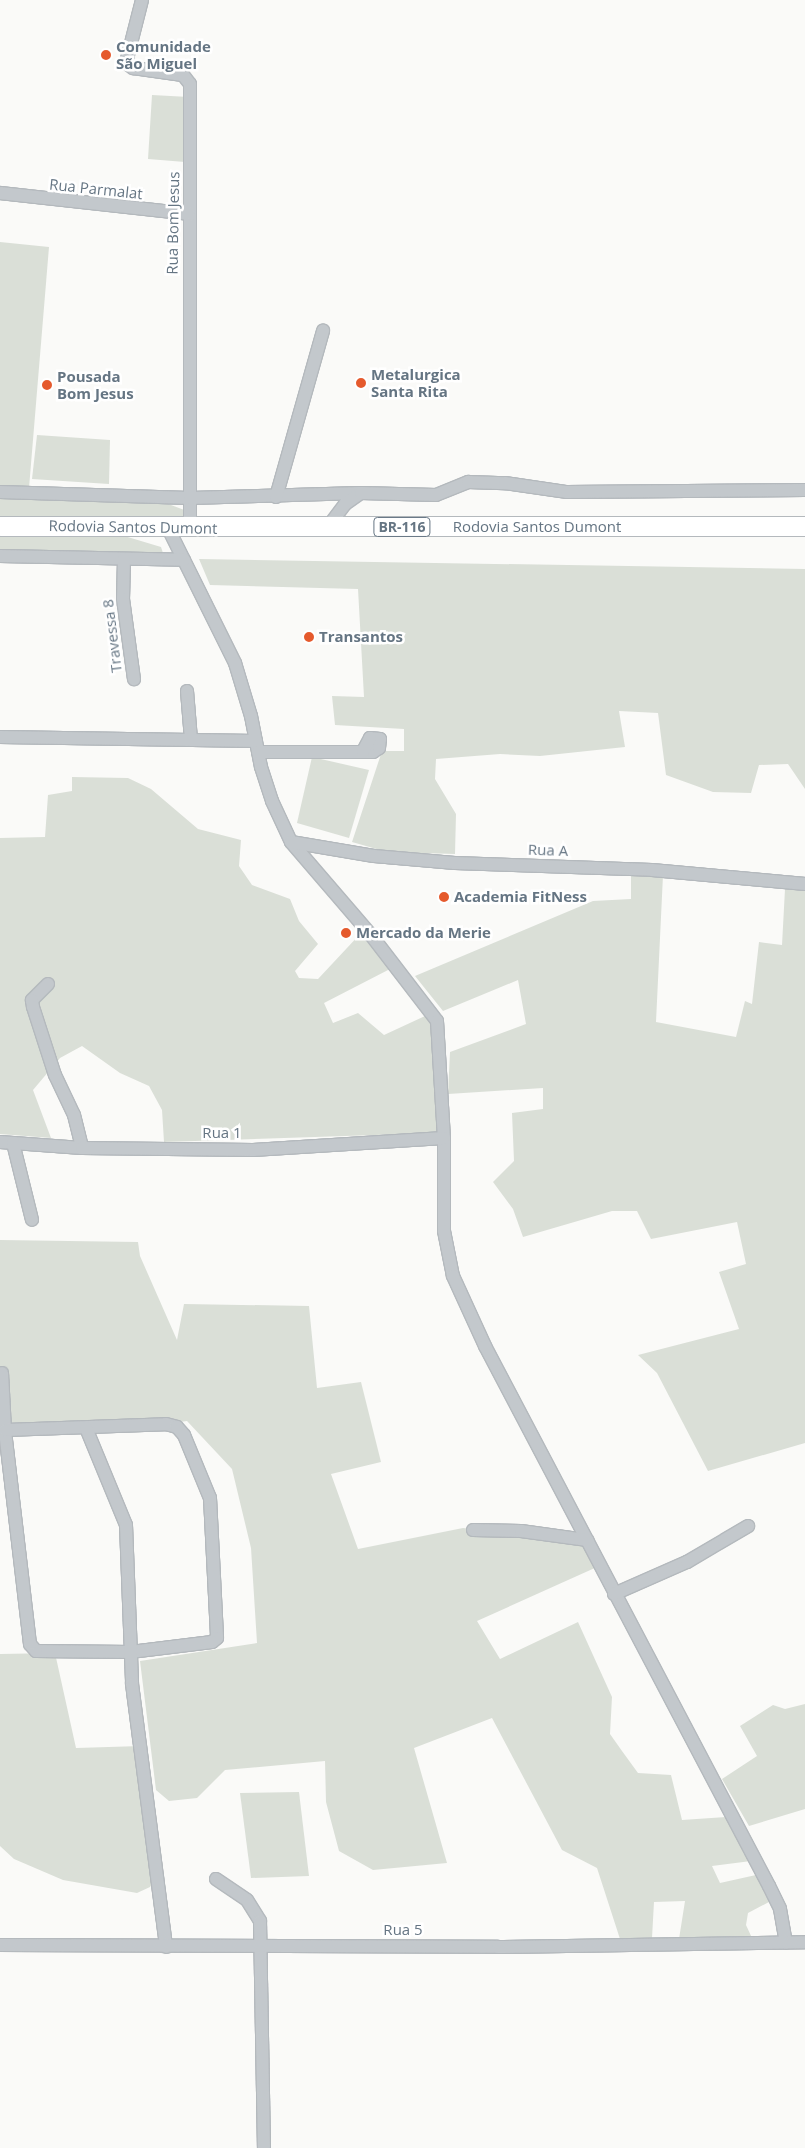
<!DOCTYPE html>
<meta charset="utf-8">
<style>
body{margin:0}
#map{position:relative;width:805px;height:2148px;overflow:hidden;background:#fafaf8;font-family:"Open Sans",sans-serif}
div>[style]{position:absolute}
.green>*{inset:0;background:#dadfd7}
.roads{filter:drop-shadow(1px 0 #b4b9bd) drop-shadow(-1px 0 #b4b9bd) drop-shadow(0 1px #b4b9bd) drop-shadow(0 -1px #b4b9bd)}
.minor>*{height:12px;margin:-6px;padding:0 6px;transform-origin:6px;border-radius:6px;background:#c3c8cc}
.highway>*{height:19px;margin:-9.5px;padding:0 9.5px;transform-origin:9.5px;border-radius:9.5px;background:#fff}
.dots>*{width:14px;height:14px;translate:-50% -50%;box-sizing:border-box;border:2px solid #fff;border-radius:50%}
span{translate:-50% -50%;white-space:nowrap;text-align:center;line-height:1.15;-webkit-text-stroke:5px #fff;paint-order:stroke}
.shield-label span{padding:1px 4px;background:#fff;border:1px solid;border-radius:4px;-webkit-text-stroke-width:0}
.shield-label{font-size:14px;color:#657583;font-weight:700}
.poi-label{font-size:15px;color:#657583;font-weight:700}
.left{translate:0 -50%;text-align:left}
.street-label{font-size:15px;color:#657583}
</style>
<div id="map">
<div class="green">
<i style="clip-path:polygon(152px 95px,189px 97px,185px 162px,148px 159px)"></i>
<i style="clip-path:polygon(0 242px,49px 247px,29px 488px,0 487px)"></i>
<i style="clip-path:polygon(37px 435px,110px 440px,109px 484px,32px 479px)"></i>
<i style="clip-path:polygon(0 498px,106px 498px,163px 502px,187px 511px,186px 517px,0 518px)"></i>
<i style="clip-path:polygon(121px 535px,161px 547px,164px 556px,0 551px,0 536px)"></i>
<i style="clip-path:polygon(199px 559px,805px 569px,805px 789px,788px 764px,759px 765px,751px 793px,713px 792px,666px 775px,658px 713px,619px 711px,625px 747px,540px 756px,500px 754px,436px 759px,435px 779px,456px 814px,455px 854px,387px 852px,352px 842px,382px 751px,404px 751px,404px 729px,335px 725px,332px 696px,364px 697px,358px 589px,210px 585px)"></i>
<i style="clip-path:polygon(312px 757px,369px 770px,349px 838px,297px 823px)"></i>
<i style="clip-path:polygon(72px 777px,128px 778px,151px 789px,198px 829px,241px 840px,239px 866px,252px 885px,290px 899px,299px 921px,318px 944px,295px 971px,299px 978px,318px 979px,361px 933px,390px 969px,324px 1003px,333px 1023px,358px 1013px,384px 1035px,425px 1016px,433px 1025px,439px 1128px,436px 1133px,164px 1142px,162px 1110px,149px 1086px,120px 1073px,82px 1046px,60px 1058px,33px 1090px,51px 1138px,0 1134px,0 838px,45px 837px,48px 795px,72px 791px)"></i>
<i style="clip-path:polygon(631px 874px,663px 875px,656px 1022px,736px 1037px,745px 1001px,752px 1004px,759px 942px,782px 945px,785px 889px,805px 890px,805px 1443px,708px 1471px,657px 1373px,638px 1355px,739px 1329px,719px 1272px,746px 1264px,737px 1222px,651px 1239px,637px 1211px,612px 1211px,523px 1237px,513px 1209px,493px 1182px,514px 1161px,512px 1113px,543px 1109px,543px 1088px,448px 1094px,450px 1052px,526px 1024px,518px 980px,443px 1011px,415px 976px,593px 901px,631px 899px)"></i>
<i style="clip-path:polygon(0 1240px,138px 1242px,140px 1256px,177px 1340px,184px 1304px,309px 1306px,317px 1388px,361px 1382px,381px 1462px,331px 1474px,358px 1549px,463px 1528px,582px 1542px,597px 1567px,477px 1621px,500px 1659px,578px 1622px,612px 1697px,610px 1734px,622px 1751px,638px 1773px,671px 1775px,682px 1820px,726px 1817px,751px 1861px,712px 1866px,720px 1883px,756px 1875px,769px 1902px,748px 1913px,746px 1925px,752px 1938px,679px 1939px,685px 1901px,654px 1902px,652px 1938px,620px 1939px,597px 1868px,562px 1850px,492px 1718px,414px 1748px,447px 1863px,373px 1870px,339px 1851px,326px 1802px,325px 1761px,225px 1770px,197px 1798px,169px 1801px,156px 1790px,140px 1661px,257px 1643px,251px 1548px,232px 1469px,187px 1421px,166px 1424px,0 1430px)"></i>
<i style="clip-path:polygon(55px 1653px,76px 1748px,141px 1746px,158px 1875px,150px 1887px,137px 1893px,63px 1880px,14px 1859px,0 1846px,0 1654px)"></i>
<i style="clip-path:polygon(805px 1704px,805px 1809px,749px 1826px,722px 1779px,757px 1756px,740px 1726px,773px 1705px,785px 1709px)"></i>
<i style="clip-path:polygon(299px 1792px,309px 1876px,251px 1878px,240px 1793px)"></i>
</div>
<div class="roads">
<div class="minor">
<i style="left:142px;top:0;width:65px;rotate:104.3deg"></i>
<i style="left:126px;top:63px;width:9px;rotate:36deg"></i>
<i style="left:133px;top:68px;width:50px;rotate:8deg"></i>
<i style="left:183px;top:75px;width:11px;rotate:52deg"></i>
<i style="left:190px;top:84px;width:444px;rotate:90deg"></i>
<i style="left:0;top:193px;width:190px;rotate:6.3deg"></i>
<i style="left:0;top:492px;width:190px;rotate:1.8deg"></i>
<i style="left:190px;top:498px;width:170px;rotate:-1.7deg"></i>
<i style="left:276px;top:497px;width:173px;rotate:-74.2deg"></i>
<i style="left:168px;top:528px;width:151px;rotate:63.6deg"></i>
<i style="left:235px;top:663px;width:55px;rotate:73.2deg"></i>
<i style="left:251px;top:716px;width:52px;rotate:78.9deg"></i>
<i style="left:261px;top:767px;width:36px;rotate:72deg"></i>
<i style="left:272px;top:801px;width:45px;rotate:65.1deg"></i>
<i style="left:291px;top:842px;width:123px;rotate:49.3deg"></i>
<i style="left:371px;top:935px;width:108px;rotate:52.5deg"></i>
<i style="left:437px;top:1021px;width:117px;rotate:86.6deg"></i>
<i style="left:444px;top:1138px;width:93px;rotate:90deg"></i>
<i style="left:444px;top:1231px;width:46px;rotate:78.7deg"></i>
<i style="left:453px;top:1276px;width:77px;rotate:65.4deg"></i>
<i style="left:485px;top:1346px;width:610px;rotate:62.26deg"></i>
<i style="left:769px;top:1886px;width:25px;rotate:64deg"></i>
<i style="left:780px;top:1909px;width:34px;rotate:80deg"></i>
<i style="left:327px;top:528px;width:30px;rotate:-53deg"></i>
<i style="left:345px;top:504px;width:19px;rotate:-35deg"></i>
<i style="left:361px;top:493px;width:75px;rotate:1.5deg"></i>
<i style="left:436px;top:495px;width:35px;rotate:-22deg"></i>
<i style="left:468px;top:482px;width:37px;rotate:2deg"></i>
<i style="left:505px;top:483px;width:63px;rotate:8.3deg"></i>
<i style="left:567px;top:492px;width:238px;rotate:-0.5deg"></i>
<i style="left:0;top:556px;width:184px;rotate:1.2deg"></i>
<i style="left:124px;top:559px;width:40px;rotate:91.4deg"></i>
<i style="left:123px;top:599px;width:81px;rotate:82.2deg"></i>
<i style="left:187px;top:691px;width:49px;rotate:85.3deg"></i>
<i style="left:0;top:737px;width:256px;rotate:0.9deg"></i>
<i style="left:258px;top:752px;width:115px"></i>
<i style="left:373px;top:752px;width:7px;rotate:-34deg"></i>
<i style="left:379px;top:748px;width:9px;rotate:-84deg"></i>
<i style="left:380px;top:739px;width:10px;rotate:-174deg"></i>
<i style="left:370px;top:738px;width:15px;rotate:118deg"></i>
<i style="left:291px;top:842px;width:84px;rotate:9.6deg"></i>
<i style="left:374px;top:856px;width:81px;rotate:4.9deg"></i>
<i style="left:455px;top:863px;width:197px;rotate:2deg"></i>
<i style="left:652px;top:870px;width:154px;rotate:5.2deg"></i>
<i style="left:48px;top:984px;width:23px;rotate:135deg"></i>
<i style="left:32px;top:1000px;width:7px;rotate:82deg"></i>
<i style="left:33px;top:1007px;width:71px;rotate:72.1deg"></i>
<i style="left:55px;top:1075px;width:44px;rotate:64.6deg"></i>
<i style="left:74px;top:1115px;width:34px;rotate:76deg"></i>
<i style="left:0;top:1142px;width:82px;rotate:4.2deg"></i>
<i style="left:82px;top:1148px;width:171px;rotate:0.7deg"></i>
<i style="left:253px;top:1150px;width:191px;rotate:-3.6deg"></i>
<i style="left:13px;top:1143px;width:79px;rotate:76.1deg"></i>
<i style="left:2px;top:1373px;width:57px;rotate:87deg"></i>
<i style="left:166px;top:1424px;width:11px;rotate:15deg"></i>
<i style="left:177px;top:1427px;width:11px;rotate:49deg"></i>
<i style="left:184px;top:1435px;width:68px;rotate:67.6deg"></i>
<i style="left:210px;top:1498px;width:140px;rotate:87.1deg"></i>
<i style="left:217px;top:1638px;width:6px;rotate:141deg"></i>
<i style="left:212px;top:1642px;width:82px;rotate:173deg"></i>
<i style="left:131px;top:1652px;width:95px;rotate:-179.4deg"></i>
<i style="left:36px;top:1651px;width:9px;rotate:-131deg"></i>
<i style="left:30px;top:1644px;width:215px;rotate:-96.7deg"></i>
<i style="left:5px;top:1430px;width:161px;rotate:-2.1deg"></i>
<i style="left:86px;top:1428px;width:105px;rotate:67.6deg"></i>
<i style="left:126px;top:1525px;width:159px;rotate:87.8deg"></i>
<i style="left:132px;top:1684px;width:265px;rotate:82.6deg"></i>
<i style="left:473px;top:1530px;width:48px;rotate:1.2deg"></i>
<i style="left:521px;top:1531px;width:67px;rotate:7.8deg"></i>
<i style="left:614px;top:1594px;width:80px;rotate:-23.7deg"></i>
<i style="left:687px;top:1562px;width:71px;rotate:-30.5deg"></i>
<i style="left:216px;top:1879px;width:37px;rotate:34deg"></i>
<i style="left:247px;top:1900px;width:25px;rotate:58deg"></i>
<i style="left:260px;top:1921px;width:227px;rotate:89deg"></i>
<i style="left:0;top:1945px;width:498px;rotate:0.2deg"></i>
<i style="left:498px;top:1947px;width:307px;rotate:-0.9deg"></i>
</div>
<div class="highway">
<i style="left:0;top:526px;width:805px"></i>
</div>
</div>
<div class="dots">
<i style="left:106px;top:55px;background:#e55a2d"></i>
<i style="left:361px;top:383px;background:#e55a2d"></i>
<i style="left:47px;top:385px;background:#e55a2d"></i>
<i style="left:309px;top:637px;background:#e55a2d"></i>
<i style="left:444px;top:897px;background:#e55a2d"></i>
<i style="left:346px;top:933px;background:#e55a2d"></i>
</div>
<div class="shield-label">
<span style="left:402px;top:527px">BR-116</span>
</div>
<div class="poi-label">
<span class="left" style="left:116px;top:55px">Comunidade<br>São Miguel</span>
<span class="left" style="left:371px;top:383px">Metalurgica<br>Santa Rita</span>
<span class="left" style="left:57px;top:385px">Pousada<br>Bom Jesus</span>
<span class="left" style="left:319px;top:637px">Transantos</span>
<span class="left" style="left:454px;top:897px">Academia FitNess</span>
<span class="left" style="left:356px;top:933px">Mercado da Merie</span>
</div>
<div class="street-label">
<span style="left:96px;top:189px;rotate:6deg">Rua Parmalat</span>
<span style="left:173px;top:223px;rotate:-89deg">Rua Bom Jesus</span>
<span style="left:133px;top:527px;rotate:1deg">Rodovia Santos Dumont</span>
<span style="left:537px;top:527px">Rodovia Santos Dumont</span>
<span style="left:112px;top:636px;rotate:-97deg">Travessa 8</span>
<span style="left:548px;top:850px;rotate:2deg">Rua A</span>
<span style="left:222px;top:1133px">Rua 1</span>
<span style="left:403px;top:1930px">Rua 5</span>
</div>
</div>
